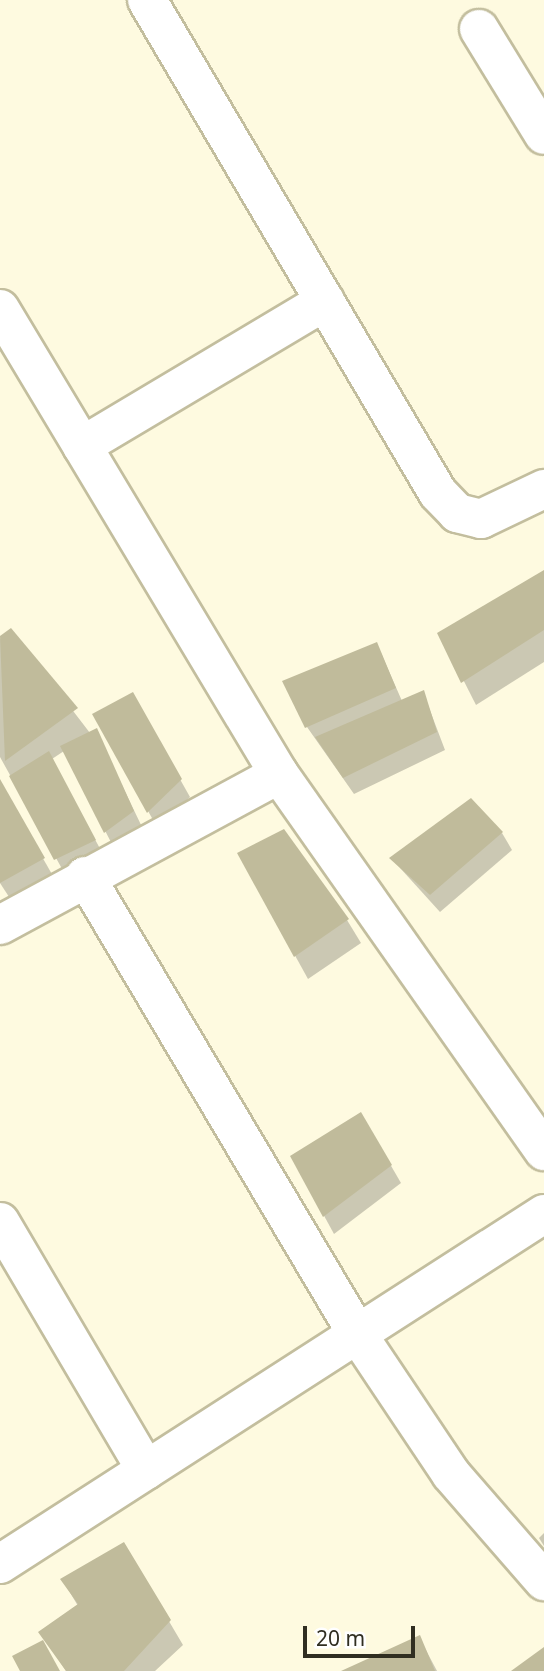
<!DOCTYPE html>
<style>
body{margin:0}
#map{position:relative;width:544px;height:1671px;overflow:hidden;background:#fefae0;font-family:"Noto Sans",sans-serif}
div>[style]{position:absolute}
.shadow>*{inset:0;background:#0003}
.building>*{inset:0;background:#c0bb9b}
.roads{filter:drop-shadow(2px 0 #c3be9e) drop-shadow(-2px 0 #c3be9e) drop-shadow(0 2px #c3be9e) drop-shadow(0 -2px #c3be9e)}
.minor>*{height:38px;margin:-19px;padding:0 19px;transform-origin:19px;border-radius:19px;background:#fff}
span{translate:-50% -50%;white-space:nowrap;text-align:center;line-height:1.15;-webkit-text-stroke:6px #fff;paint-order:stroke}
.scale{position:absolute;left:303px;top:1626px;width:112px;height:32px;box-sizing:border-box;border:4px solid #302e21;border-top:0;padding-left:9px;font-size:21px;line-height:24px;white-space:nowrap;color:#302e21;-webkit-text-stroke:5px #fff;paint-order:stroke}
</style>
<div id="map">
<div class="shadow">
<i style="clip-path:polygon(544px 573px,544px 662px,476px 705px,440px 634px)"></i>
<i style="clip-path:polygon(11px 630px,90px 733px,96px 731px,143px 829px,115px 850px,64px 751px,52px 759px,105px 858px,66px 876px,0 757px,0 639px)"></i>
<i style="clip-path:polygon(377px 644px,402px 701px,423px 692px,445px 750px,354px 794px,307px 727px)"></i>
<i style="clip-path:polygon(132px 694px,190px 797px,158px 829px,95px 715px)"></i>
<i style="clip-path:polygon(0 783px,53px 876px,11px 900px,0 883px)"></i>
<i style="clip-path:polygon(502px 833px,512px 850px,440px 912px,391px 858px)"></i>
<i style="clip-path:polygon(239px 854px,347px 920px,361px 943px,308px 979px)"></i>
<i style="clip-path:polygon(361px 1114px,401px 1183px,334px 1234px,292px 1157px)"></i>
<i style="clip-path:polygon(544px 1533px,544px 1546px,539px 1538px)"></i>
<i style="clip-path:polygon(124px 1545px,183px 1645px,155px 1671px,66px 1671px,41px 1633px,78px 1606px,62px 1579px)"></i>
<i style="clip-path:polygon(419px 1637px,437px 1671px,346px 1671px)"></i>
</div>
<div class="building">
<i style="clip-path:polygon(544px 570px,544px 630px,461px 683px,437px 633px)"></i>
<i style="clip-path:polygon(11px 628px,78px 708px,5px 761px,0 636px)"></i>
<i style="clip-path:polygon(377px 642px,396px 688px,305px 728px,282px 681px)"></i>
<i style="clip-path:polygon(424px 690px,437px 732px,343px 778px,315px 737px)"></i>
<i style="clip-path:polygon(133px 692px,182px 779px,147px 813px,92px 714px)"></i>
<i style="clip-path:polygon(97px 728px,134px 811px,104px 833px,60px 746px)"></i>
<i style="clip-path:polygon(49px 751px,96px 840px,54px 860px,9px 776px)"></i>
<i style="clip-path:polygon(0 779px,45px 858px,0 883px)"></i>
<i style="clip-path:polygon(471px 798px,503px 832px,430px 895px,389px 858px)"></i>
<i style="clip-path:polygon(284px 829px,349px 919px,294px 957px,237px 853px)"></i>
<i style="clip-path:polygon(361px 1112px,392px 1165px,323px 1217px,290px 1156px)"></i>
<i style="clip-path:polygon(124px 1542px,171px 1620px,124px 1671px,66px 1671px,38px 1632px,78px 1604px,60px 1579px)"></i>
<i style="clip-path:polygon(420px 1635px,435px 1671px,341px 1671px)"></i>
<i style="clip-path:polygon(43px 1640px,60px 1671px,20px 1671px,12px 1656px)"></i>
<i style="clip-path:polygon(544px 1647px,544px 1671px,511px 1671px)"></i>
</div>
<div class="roads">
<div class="minor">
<i style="left:147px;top:0;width:572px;rotate:59.45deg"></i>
<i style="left:438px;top:493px;width:28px;rotate:46deg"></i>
<i style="left:457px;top:513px;width:25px;rotate:14deg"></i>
<i style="left:481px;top:519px;width:70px;rotate:-25.5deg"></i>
<i style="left:479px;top:29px;width:124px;rotate:58.5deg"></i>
<i style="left:0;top:309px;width:542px;rotate:59.04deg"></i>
<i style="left:279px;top:774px;width:461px;rotate:54.9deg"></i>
<i style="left:82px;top:446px;width:283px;rotate:-30.8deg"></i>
<i style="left:85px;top:876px;width:534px;rotate:59.26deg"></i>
<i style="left:358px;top:1335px;width:167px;rotate:56.2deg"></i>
<i style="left:451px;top:1474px;width:142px;rotate:49deg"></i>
<i style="left:0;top:925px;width:317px;rotate:-28.4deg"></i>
<i style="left:0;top:1222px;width:288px;rotate:59.5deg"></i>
<i style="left:0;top:1564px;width:647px;rotate:-32.76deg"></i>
</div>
</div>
<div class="scale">20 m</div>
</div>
